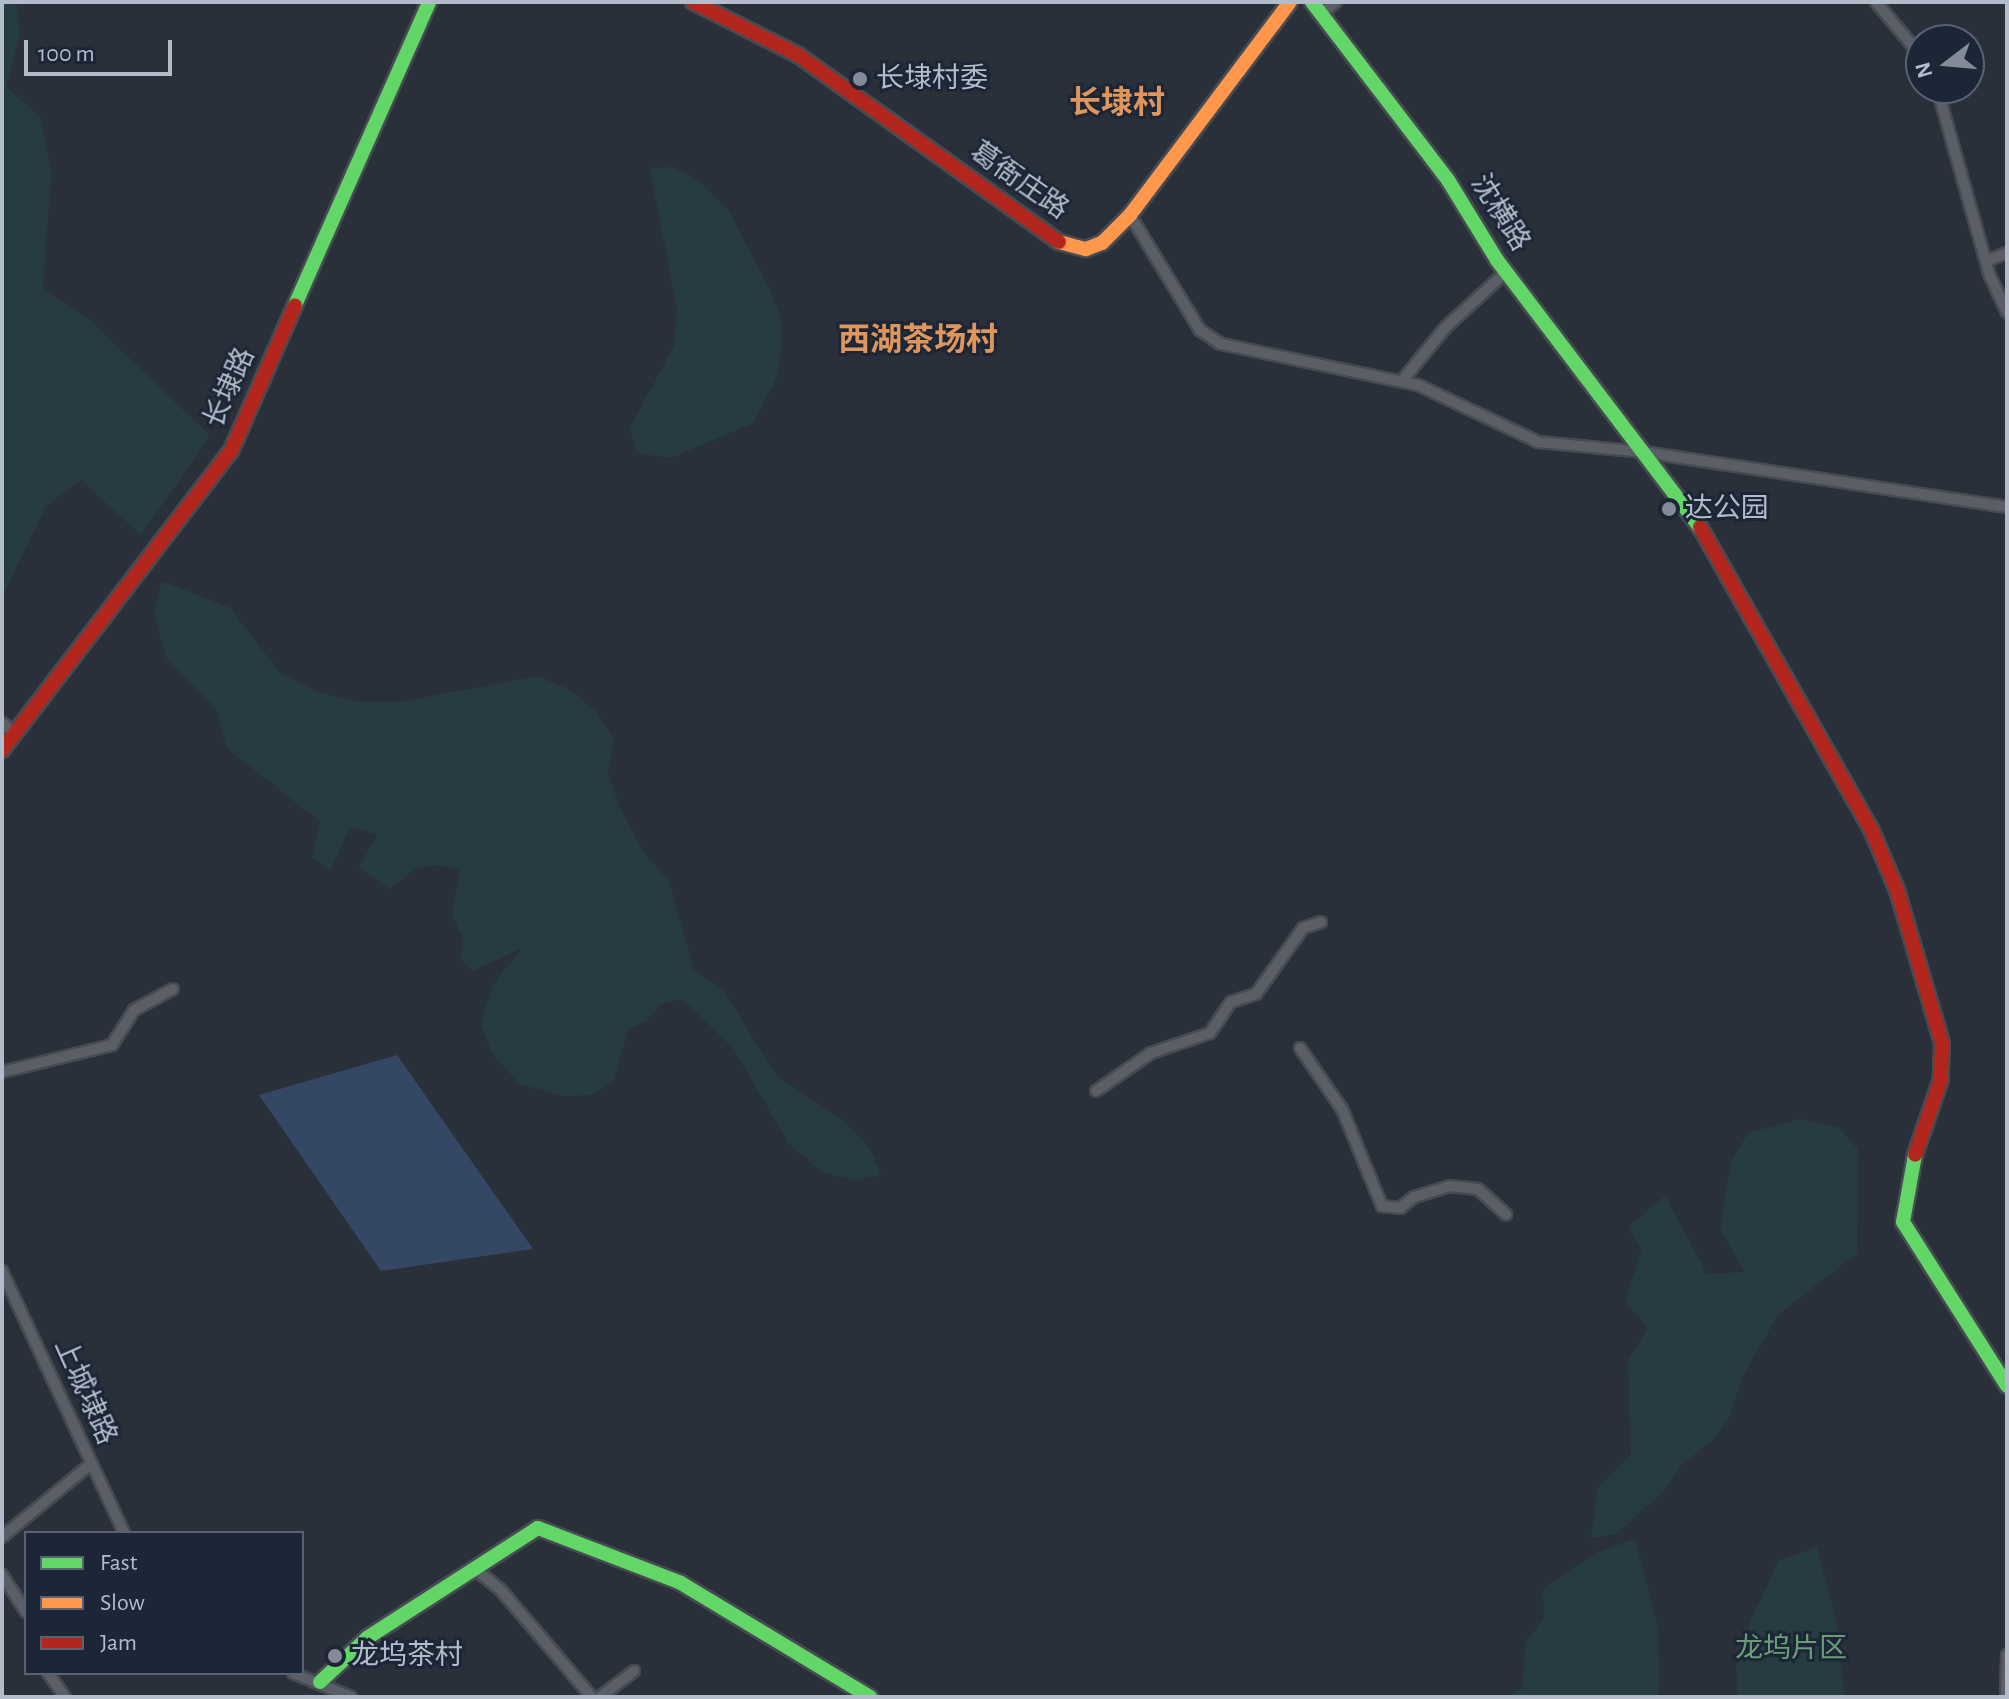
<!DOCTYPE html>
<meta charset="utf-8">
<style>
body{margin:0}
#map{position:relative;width:2009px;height:1699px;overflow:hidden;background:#2a303a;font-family:"Alegreya Sans","Noto Sans SC",sans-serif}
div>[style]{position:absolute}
.green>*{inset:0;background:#263c41}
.water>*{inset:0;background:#344865}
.roads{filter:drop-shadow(2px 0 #464b52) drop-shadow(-2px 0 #464b52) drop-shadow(0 2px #464b52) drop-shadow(0 -2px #464b52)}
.street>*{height:10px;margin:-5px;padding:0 5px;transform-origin:5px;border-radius:5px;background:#5a5f67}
.fast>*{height:14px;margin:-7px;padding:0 7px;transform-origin:7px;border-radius:7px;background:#63d668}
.slow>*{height:14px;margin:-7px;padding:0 7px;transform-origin:7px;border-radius:7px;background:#ff974d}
.jam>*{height:14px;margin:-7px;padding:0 7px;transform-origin:7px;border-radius:7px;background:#b3261e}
.dots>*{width:22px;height:22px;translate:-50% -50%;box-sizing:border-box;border:4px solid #1c2636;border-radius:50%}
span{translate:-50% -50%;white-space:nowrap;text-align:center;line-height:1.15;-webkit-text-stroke:6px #1c2636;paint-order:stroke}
.poi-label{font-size:28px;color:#b3bccb}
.left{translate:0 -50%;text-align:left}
.street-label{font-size:28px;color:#b3bccb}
.park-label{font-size:28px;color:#689e75}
.quarter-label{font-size:32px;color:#de965c;font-weight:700}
.frame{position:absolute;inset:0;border:4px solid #b3bccb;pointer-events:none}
.legend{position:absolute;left:24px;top:1531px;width:280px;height:144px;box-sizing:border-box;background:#1c2636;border:2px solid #586272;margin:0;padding:10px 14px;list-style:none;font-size:24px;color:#b3bccb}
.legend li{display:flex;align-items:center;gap:16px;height:40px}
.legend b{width:40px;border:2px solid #586272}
.north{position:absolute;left:1905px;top:24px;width:80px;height:80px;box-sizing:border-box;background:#1c2636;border:2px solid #586272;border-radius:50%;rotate:254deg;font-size:22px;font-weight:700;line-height:32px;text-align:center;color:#b3bccb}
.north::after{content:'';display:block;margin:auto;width:28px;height:36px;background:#838b98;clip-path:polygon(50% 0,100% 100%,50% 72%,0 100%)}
.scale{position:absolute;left:24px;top:40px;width:148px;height:36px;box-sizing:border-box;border:4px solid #b3bccb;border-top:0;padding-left:10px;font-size:24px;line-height:28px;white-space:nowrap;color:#b3bccb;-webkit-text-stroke:6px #1c2636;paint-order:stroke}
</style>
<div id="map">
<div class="green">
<i style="clip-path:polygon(2px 2px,16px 2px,20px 33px,6px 86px,41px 119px,51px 173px,43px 288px,91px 321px,210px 436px,141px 535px,81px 480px,46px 506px,2px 597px)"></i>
<i style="clip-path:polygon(673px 167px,701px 182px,730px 213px,772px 294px,781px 320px,781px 351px,777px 377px,753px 423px,671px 458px,636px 453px,630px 428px,674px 346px,677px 309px,650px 168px)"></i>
<i style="clip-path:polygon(162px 581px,230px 608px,279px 672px,318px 692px,359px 702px,399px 702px,538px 676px,572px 691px,596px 712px,614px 740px,608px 773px,619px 806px,645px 855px,669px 881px,694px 970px,724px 991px,777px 1077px,848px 1125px,871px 1150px,881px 1175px,853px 1181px,821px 1171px,789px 1144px,734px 1049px,683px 999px,660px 1004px,646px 1021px,628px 1029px,614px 1080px,592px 1095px,563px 1096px,520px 1084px,493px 1055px,481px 1024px,492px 986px,522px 948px,472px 971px,460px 957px,464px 941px,452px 914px,460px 870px,438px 865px,415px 868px,390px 889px,358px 868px,378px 835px,350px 827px,330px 871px,312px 857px,320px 822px,227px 748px,216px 708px,167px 659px,154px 614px)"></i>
<i style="clip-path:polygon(1799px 1119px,1839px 1127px,1858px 1150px,1857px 1253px,1778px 1315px,1743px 1375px,1729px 1418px,1710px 1443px,1683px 1463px,1667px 1487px,1617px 1534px,1591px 1538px,1598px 1487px,1631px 1455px,1628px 1361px,1648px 1328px,1625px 1301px,1642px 1249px,1628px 1227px,1665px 1196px,1707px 1274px,1745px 1272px,1720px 1229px,1731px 1162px,1748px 1133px)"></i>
<i style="clip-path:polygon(1635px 1539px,1658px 1627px,1659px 1697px,1507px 1697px,1522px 1688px,1526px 1642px,1544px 1618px,1543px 1589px,1599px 1552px)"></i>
<i style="clip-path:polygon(1817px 1547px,1837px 1625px,1844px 1697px,1737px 1697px,1736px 1654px,1778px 1561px)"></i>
</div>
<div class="water">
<i style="clip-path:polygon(397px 1055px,533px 1249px,381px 1271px,259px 1095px)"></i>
</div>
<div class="roads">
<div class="street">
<i style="left:1876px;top:2px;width:70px;rotate:50.2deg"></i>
<i style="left:1323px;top:12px;width:16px;rotate:-38deg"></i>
<i style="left:1937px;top:88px;width:195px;rotate:74.3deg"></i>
<i style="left:1990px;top:276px;width:40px;rotate:65deg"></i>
<i style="left:1130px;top:215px;width:135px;rotate:58.7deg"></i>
<i style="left:1200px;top:330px;width:25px;rotate:34deg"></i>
<i style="left:1221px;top:344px;width:201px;rotate:11.8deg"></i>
<i style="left:1418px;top:385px;width:133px;rotate:25.4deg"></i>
<i style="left:1538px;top:442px;width:105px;rotate:5.4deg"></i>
<i style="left:1643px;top:452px;width:368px;rotate:8.6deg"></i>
<i style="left:1986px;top:261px;width:22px;rotate:-21deg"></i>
<i style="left:1401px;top:382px;width:70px;rotate:-50.8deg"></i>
<i style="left:1445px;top:328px;width:83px;rotate:-42.6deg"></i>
<i style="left:2px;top:723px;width:15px;rotate:37deg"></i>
<i style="left:1300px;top:1048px;width:74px;rotate:55.5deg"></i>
<i style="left:1342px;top:1109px;width:105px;rotate:67.6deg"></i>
<i style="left:1382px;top:1206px;width:18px;rotate:6deg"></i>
<i style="left:1400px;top:1208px;width:18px;rotate:-38deg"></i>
<i style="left:1414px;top:1197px;width:37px;rotate:-17deg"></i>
<i style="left:1449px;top:1186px;width:29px;rotate:6deg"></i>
<i style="left:1478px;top:1189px;width:38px;rotate:42deg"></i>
<i style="left:2px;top:1072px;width:113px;rotate:-13.8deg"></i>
<i style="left:112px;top:1045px;width:41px;rotate:-57.8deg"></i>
<i style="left:134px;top:1010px;width:44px;rotate:-28.3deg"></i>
<i style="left:1096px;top:1091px;width:67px;rotate:-34.6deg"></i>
<i style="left:1151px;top:1053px;width:62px;rotate:-18.7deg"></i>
<i style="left:1210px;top:1033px;width:37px;rotate:-56deg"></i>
<i style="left:1231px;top:1002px;width:26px;rotate:-18deg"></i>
<i style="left:1256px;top:994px;width:81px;rotate:-54.5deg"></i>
<i style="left:1303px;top:928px;width:19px;rotate:-18deg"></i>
<i style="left:2px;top:1271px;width:289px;rotate:65deg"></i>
<i style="left:2px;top:1537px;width:115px;rotate:-39.4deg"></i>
<i style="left:475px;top:1569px;width:32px;rotate:39deg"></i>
<i style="left:500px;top:1589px;width:142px;rotate:49.6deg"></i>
<i style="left:2px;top:1575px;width:44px;rotate:57deg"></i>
<i style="left:48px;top:1673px;width:29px;rotate:55deg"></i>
<i style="left:293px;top:1673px;width:63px;rotate:22.5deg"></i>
<i style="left:600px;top:1697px;width:43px;rotate:-37.4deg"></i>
<i style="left:2006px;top:1697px;width:42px;rotate:-88.6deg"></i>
</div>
<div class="fast">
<i style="left:1312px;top:2px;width:224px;rotate:52.6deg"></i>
<i style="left:1448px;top:180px;width:94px;rotate:58.5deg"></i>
<i style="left:1497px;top:260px;width:335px;rotate:52.8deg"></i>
<i style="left:295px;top:305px;width:331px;rotate:-66.1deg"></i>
<i style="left:1915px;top:1155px;width:68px;rotate:100.2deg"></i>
<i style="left:1903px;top:1222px;width:194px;rotate:57.6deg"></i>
<i style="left:320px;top:1682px;width:64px;rotate:-43.1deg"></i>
<i style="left:367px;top:1638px;width:203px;rotate:-32.8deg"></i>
<i style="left:538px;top:1528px;width:153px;rotate:21deg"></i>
<i style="left:681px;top:1583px;width:221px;rotate:31.1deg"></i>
</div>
<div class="slow">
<i style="left:1059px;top:242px;width:28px;rotate:15deg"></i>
<i style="left:1086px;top:249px;width:17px;rotate:-21deg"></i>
<i style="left:1102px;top:243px;width:40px;rotate:-45deg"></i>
<i style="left:1130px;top:215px;width:266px;rotate:-53.1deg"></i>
</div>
<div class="jam">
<i style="left:693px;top:2px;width:118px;rotate:26.8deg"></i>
<i style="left:798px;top:55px;width:321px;rotate:35.6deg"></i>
<i style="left:1700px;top:527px;width:347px;rotate:60.5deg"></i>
<i style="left:1871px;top:829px;width:66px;rotate:66.9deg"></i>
<i style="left:1897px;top:890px;width:159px;rotate:73.6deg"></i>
<i style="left:1942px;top:1043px;width:36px;rotate:92deg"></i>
<i style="left:1941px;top:1079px;width:80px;rotate:108.9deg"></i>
<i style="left:2px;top:750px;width:377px;rotate:-52.6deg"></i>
<i style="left:231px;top:451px;width:159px;rotate:-66.3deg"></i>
</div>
</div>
<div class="dots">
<i style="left:860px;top:79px;background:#838b98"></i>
<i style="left:1669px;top:509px;background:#838b98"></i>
<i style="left:335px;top:1656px;background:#838b98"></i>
</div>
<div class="poi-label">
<span class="left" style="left:876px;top:79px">长埭村委</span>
<span class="left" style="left:1685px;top:509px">达公园</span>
<span class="left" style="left:351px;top:1656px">龙坞茶村</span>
</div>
<div class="street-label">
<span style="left:1019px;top:181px;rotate:35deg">葛衙庄路</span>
<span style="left:1500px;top:213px;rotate:58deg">沈横路</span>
<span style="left:230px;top:388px;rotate:-66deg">长埭路</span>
<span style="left:85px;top:1392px;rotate:66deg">上城埭路</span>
</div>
<div class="park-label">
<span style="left:1791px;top:1649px">龙坞片区</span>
</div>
<div class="quarter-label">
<span style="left:1117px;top:103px">长埭村</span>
<span style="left:918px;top:340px">西湖茶场村</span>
</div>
<div class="frame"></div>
<ul class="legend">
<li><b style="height:10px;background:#63d668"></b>Fast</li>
<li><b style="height:10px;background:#ff974d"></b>Slow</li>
<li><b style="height:10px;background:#b3261e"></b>Jam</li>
</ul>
<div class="north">N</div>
<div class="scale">100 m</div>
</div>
